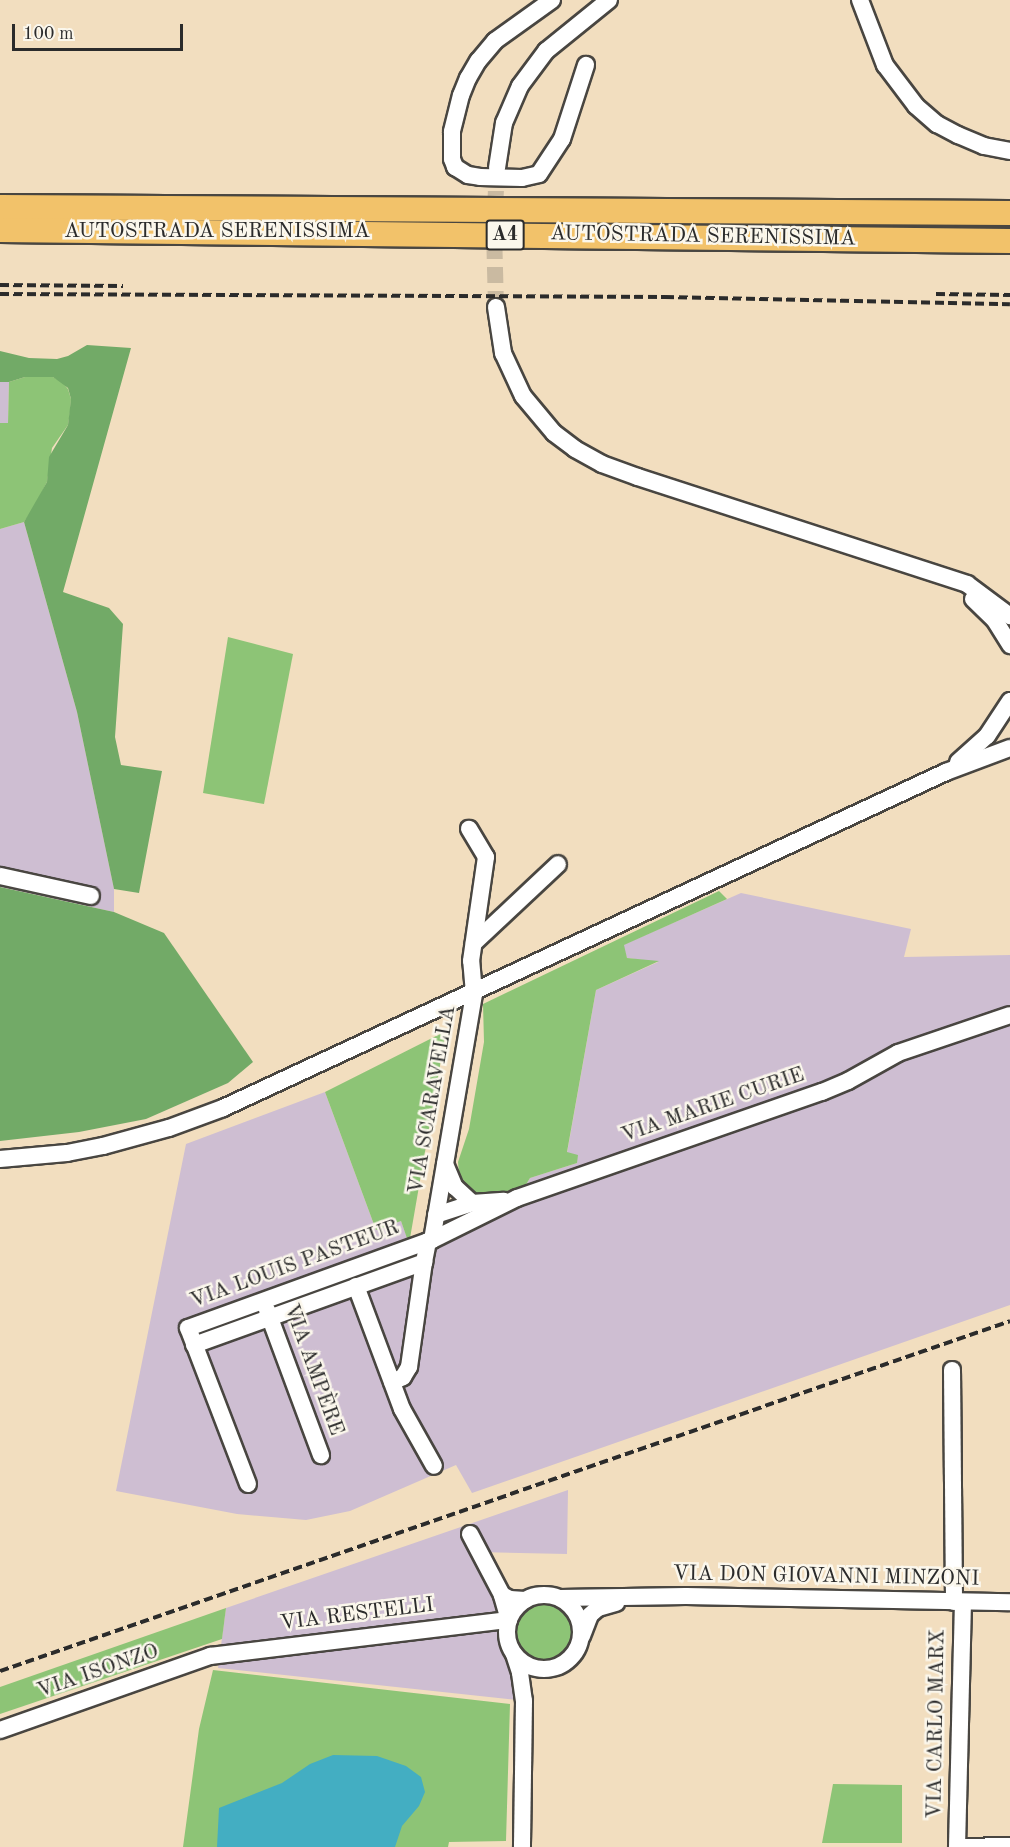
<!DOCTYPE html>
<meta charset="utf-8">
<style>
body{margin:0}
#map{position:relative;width:1010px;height:1847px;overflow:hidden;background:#f2debf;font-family:"Old Standard TT",serif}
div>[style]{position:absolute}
.industrial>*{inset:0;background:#cebed2}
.green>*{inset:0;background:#8dc476}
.round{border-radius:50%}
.forest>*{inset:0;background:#72aa67}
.water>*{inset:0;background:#43aec2}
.minor-tunnel>*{height:16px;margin-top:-8px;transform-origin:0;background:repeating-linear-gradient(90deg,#cabaa1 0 16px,transparent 0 24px)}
.roads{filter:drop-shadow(2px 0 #494641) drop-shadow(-2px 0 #494641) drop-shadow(0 2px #494641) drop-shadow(0 -2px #494641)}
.minor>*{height:16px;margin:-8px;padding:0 8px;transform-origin:8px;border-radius:8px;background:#fff}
.minor>.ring{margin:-8px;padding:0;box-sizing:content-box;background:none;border:16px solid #fff;border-radius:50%}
.highway>*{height:24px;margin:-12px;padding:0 12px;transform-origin:12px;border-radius:12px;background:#f2c26a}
.rail>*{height:4px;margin-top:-2px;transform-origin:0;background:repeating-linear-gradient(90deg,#2b2b2b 0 9px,transparent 0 13.5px)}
span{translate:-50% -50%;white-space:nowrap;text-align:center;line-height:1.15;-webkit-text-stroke:5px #fbf7ec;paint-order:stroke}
.shield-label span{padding:2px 4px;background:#fbf7ec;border:2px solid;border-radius:4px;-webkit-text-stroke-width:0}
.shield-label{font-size:20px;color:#2b2b2b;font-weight:700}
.street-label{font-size:21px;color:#2b2b2b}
.scale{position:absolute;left:12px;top:24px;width:171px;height:27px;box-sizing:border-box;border:3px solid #2b2b2b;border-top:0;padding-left:8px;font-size:18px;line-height:21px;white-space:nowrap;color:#2b2b2b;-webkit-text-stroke:4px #fbf7ec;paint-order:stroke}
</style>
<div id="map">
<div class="industrial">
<i style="clip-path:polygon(0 382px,9px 382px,8px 423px,0 423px)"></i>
<i style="clip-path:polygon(24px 522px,77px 712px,114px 889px,114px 912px,0 887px,0 529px)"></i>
<i style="clip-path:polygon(741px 893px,911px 929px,904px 957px,1010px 955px,1010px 1305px,472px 1493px,456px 1465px,350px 1511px,306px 1520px,237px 1514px,116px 1491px,186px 1144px,325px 1092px,376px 1230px,401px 1221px,409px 1243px,421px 1237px,427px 1224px,525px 1186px,530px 1178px,577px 1163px,567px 1153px,596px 990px,658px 962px,627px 958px,623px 945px)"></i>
<i style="clip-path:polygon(568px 1490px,567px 1554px,476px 1552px,504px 1617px,500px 1633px,514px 1672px,517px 1700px,218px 1668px,226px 1608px)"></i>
</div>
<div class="green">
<i style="clip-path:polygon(25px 377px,53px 377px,62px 382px,68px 389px,71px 399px,70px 412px,68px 425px,52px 448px,47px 482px,33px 509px,24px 522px,0 529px,0 423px,8px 423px,9px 382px)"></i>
<i style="clip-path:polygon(228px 637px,293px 654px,264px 804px,203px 793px)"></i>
<i style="clip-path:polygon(719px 891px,727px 899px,624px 945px,627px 958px,659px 961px,596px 990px,567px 1152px,578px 1155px,577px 1163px,530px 1178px,525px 1186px,507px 1191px,479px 1194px,468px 1189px,459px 1174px,458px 1162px,469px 1129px,484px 1042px,483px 1004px)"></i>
<i style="clip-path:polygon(446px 1031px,409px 1244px,401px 1221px,376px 1230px,325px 1092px)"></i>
<i class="round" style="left:514px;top:1602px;width:60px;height:60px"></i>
<i style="clip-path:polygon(226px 1608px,222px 1639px,0 1714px,0 1687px)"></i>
<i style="clip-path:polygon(213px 1670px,510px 1704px,506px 1841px,449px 1842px,448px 1847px,183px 1847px,199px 1729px)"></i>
<i style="clip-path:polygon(833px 1784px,902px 1785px,902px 1843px,822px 1843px)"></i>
</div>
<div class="forest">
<i style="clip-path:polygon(87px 345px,131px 348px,63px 592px,109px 608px,123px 624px,115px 737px,121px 765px,162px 771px,139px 893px,114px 889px,77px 712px,24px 522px,47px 482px,49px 457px,68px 425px,71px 399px,68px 388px,53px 377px,25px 377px,9px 382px,0 382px,0 351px,29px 358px,57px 359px,68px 356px)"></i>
<i style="clip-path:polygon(0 887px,114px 912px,164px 933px,253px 1062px,228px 1083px,146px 1119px,79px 1132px,0 1141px)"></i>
</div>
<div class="water">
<i style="clip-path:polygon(333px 1755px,377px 1756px,406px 1766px,421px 1777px,425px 1792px,419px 1806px,402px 1826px,395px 1847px,217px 1847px,219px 1808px,282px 1783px,310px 1764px)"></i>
</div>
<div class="minor-tunnel">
<i style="left:496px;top:307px;width:76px;rotate:-91.5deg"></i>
<i style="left:494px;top:231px;width:63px;rotate:-87.3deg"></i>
</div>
<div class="roads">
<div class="minor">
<i style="left:552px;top:0;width:70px;rotate:144.3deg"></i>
<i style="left:495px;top:41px;width:26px;rotate:130deg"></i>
<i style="left:478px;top:61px;width:20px;rotate:120deg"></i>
<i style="left:468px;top:78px;width:18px;rotate:112deg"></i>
<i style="left:461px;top:95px;width:38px;rotate:104deg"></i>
<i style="left:452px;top:132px;width:27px;rotate:90deg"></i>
<i style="left:452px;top:159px;width:9px;rotate:69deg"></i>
<i style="left:455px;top:167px;width:15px;rotate:32deg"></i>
<i style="left:468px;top:175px;width:12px;rotate:9deg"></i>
<i style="left:480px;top:177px;width:42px;rotate:1.4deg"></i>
<i style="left:522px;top:178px;width:17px;rotate:-13deg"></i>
<i style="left:539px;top:174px;width:42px;rotate:-56.7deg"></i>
<i style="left:562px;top:139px;width:78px;rotate:-72deg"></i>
<i style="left:860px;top:0;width:70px;rotate:69deg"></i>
<i style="left:885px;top:65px;width:51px;rotate:52.9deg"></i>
<i style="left:916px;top:106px;width:28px;rotate:41deg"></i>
<i style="left:937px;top:124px;width:24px;rotate:28deg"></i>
<i style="left:958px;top:135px;width:28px;rotate:23deg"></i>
<i style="left:984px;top:146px;width:26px;rotate:11deg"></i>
<i style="left:497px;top:168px;width:46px;rotate:-81.2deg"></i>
<i style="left:504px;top:123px;width:40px;rotate:-66.6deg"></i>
<i style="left:520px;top:86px;width:44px;rotate:-53.4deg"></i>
<i style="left:546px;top:51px;width:81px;rotate:-39deg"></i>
<i style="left:496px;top:307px;width:47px;rotate:81.3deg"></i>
<i style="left:503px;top:353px;width:47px;rotate:65.1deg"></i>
<i style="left:523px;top:396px;width:48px;rotate:50deg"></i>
<i style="left:554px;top:433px;width:26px;rotate:37deg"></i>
<i style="left:575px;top:449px;width:31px;rotate:29deg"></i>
<i style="left:602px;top:464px;width:38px;rotate:20deg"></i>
<i style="left:638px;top:477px;width:346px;rotate:18deg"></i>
<i style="left:967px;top:584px;width:54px;rotate:36.7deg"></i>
<i style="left:973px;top:599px;width:29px;rotate:44deg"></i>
<i style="left:994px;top:619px;width:31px;rotate:58deg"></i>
<i style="left:958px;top:762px;width:39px;rotate:-42deg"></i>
<i style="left:987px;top:736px;width:42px;rotate:-56.7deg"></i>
<i style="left:0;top:876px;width:93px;rotate:12.4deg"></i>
<i style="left:474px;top:943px;width:115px;rotate:-43.2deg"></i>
<i style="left:0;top:1159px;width:67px;rotate:-5.1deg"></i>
<i style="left:67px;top:1153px;width:37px;rotate:-11deg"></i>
<i style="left:103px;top:1146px;width:68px;rotate:-15.3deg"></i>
<i style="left:169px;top:1128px;width:58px;rotate:-20.3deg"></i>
<i style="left:223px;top:1108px;width:797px;rotate:-24.93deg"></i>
<i style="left:946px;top:772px;width:68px;rotate:-20.6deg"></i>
<i style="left:445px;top:1164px;width:25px;rotate:67deg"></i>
<i style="left:455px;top:1187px;width:23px;rotate:43deg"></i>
<i style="left:472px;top:1203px;width:32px;rotate:-4deg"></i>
<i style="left:436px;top:1215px;width:38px;rotate:-18deg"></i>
<i style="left:432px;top:1240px;width:95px;rotate:-26.3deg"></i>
<i style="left:517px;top:1198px;width:323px;rotate:-19.2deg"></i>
<i style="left:822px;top:1092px;width:28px;rotate:-23deg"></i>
<i style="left:848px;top:1081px;width:57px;rotate:-29.2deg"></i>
<i style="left:898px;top:1053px;width:118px;rotate:-18.7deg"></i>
<i style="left:356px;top:1286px;width:131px;rotate:69.5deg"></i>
<i style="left:402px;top:1409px;width:65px;rotate:60.7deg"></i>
<i style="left:267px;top:1310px;width:155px;rotate:69.6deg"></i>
<i style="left:194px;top:1345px;width:245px;rotate:-19.8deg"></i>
<i style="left:952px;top:1370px;width:232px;rotate:89.5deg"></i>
<i style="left:392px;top:1382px;width:12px;rotate:-24deg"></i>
<i style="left:403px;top:1377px;width:12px;rotate:-59deg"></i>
<i style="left:409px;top:1367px;width:106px;rotate:-81.9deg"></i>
<i style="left:424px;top:1262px;width:21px;rotate:-79deg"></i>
<i style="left:428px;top:1241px;width:4px;rotate:-14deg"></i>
<i style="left:432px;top:1240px;width:251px;rotate:-80.3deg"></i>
<i style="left:474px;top:993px;width:32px;rotate:-95deg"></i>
<i style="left:471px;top:961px;width:105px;rotate:-81.8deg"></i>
<i style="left:486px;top:857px;width:33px;rotate:-121deg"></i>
<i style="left:248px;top:1484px;width:167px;rotate:-111deg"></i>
<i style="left:188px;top:1328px;width:255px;rotate:-19.9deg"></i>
<i style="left:470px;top:1534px;width:69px;rotate:62.3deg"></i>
<i class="ring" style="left:507px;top:1595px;width:58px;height:58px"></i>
<i style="left:560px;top:1598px;width:126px;rotate:-0.9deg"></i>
<i style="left:686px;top:1596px;width:324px;rotate:1.1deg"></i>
<i style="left:582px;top:1636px;width:22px;rotate:-69deg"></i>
<i style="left:590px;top:1615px;width:11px;rotate:-41deg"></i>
<i style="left:598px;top:1608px;width:19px;rotate:-16deg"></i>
<i style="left:514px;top:1654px;width:20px;rotate:72deg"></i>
<i style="left:520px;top:1673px;width:28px;rotate:82deg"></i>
<i style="left:524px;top:1701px;width:146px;rotate:90.8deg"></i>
<i style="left:0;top:1730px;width:223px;rotate:-19.4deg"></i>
<i style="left:210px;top:1656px;width:301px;rotate:-6.9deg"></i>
<i style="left:509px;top:1620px;width:26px;rotate:-106deg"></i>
<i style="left:502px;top:1595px;width:9px;rotate:27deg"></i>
<i style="left:510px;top:1599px;width:15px;rotate:4deg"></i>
<i style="left:957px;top:1847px;width:244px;rotate:-88.6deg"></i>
<i style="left:962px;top:1847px;width:48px;rotate:-1.2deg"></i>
</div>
<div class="highway">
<i style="left:0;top:207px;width:1010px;rotate:0.34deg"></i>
<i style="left:0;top:230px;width:1010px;rotate:0.62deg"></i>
</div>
</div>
<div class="rail">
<i style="left:0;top:285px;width:123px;rotate:0.5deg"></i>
<i style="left:0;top:294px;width:665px;rotate:0.26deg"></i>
<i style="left:665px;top:297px;width:345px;rotate:1.2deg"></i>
<i style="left:936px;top:294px;width:74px;rotate:0.8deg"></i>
<i style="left:0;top:1671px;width:1069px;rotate:-19.11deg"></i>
</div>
<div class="shield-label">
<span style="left:505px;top:235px">A4</span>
</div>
<div class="street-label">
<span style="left:217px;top:232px">AUTOSTRADA SERENISSIMA</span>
<span style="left:703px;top:237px;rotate:1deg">AUTOSTRADA SERENISSIMA</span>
<span style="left:433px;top:1100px;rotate:-80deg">VIA SCARAVELLA</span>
<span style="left:713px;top:1106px;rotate:-19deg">VIA MARIE CURIE</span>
<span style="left:295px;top:1265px;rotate:-20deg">VIA LOUIS PASTEUR</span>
<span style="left:313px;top:1370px;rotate:70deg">VIA AMPÈRE</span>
<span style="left:826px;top:1577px;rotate:1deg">VIA DON GIOVANNI MINZONI</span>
<span style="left:357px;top:1615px;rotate:-7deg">VIA RESTELLI</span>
<span style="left:98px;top:1672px;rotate:-19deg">VIA ISONZO</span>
<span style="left:937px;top:1724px;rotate:-89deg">VIA CARLO MARX</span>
</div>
<div class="scale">100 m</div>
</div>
